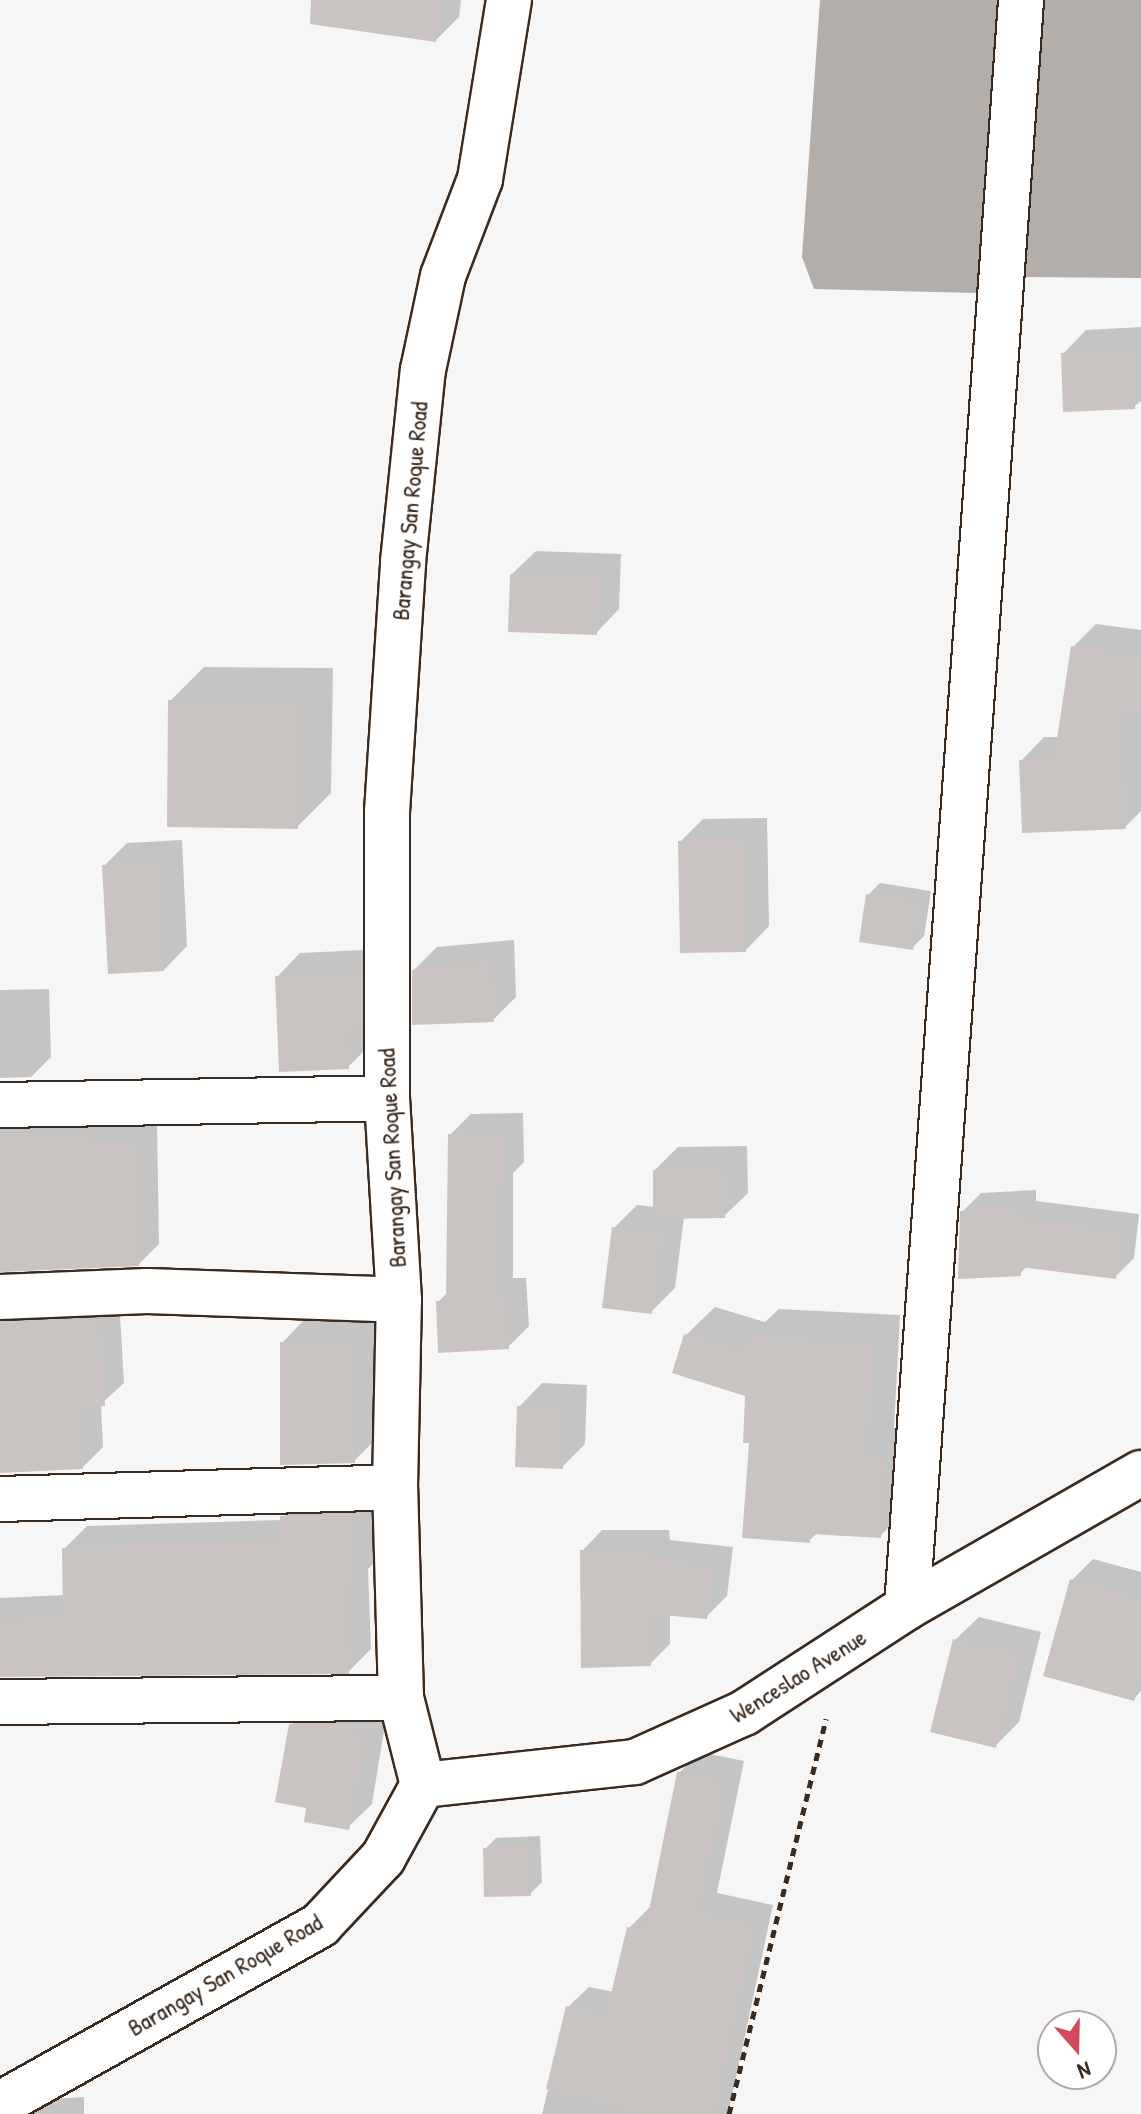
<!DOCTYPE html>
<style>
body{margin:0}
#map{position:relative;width:1141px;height:2114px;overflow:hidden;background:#f7f6f6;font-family:"Patrick Hand",sans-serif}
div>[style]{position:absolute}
.water>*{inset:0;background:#b4aeaa}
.shadow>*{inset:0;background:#0003}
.building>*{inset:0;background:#c9c3c1}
.path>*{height:5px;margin-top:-2.5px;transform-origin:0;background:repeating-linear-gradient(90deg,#3b2a1e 0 8px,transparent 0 14px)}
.roads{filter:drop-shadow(2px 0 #3b2a1e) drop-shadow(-2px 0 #3b2a1e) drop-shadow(0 2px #3b2a1e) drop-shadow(0 -2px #3b2a1e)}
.minor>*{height:44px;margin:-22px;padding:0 22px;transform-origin:22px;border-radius:22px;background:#fff}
span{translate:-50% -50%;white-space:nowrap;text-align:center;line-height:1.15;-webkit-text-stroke:8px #fff;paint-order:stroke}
.street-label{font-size:24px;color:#3b2a1e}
.north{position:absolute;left:1037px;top:2010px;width:80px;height:80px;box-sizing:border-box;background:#fff;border:2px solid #b1aaa5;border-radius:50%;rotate:160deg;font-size:22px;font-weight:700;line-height:32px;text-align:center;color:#3b2a1e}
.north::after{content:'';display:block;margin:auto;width:28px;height:36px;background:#d1495b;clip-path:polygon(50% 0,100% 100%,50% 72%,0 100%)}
</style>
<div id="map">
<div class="water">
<i style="clip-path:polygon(820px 0,1012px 0,994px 277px,975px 293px,814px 289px,802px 257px)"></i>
<i style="clip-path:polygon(1033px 0,1141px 0,1141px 278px,1023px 277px)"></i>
</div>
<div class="shadow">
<i style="clip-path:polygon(378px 0,461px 0,459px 17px,436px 40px)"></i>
<i style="clip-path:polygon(1141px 327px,1141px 401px,1134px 407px,1063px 354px,1086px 330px)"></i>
<i style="clip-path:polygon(536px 551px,621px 554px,619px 609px,596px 633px,512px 574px)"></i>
<i style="clip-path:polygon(1096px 624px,1141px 630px,1141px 811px,1125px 827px,1021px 761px,1044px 737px,1059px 737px,1073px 647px)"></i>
<i style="clip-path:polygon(204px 667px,333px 668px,331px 793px,297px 827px,170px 701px)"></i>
<i style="clip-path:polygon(767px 818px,769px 926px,746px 950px,680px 842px,703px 819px)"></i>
<i style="clip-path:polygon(182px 840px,187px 946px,164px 970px,104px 866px,127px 843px)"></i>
<i style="clip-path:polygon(880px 883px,931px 891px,924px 936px,912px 948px,868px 895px)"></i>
<i style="clip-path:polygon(514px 940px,516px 997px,493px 1020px,414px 970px,437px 947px)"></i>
<i style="clip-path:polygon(385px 949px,371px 1044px,348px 1067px,277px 977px,300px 953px)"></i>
<i style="clip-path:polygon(49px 989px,51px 1057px,31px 1077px,0 1078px,0 990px)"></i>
<i style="clip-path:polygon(0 1094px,106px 1118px,107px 1126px,157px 1125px,159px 1244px,139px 1264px,0 1270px)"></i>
<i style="clip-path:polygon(523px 1113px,524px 1162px,513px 1173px,513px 1278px,526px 1278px,529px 1326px,508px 1347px,438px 1302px,448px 1292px,450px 1135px,471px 1114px)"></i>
<i style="clip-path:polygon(747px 1146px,748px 1193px,724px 1216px,684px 1217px,675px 1288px,651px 1312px,614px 1228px,637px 1205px,655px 1207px,655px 1170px,678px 1147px)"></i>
<i style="clip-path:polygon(1036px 1190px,1036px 1201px,1139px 1214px,1134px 1258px,1115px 1277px,1027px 1266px,1020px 1274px,962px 1212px,981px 1193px)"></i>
<i style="clip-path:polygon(0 1291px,119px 1298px,124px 1383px,101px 1404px,103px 1447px,82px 1468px,0 1472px)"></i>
<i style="clip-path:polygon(715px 1307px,765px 1322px,779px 1309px,900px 1315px,894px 1428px,912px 1429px,908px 1508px,880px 1536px,817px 1533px,809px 1541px,751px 1441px,747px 1395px,686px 1335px)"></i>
<i style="clip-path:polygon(305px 1319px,377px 1319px,377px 1438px,354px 1461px,282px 1343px)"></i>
<i style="clip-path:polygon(542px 1383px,587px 1385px,585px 1444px,562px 1467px,519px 1407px)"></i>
<i style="clip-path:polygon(375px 1492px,377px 1560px,368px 1569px,371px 1649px,348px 1672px,0 1675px,0 1598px,65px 1595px,64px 1549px,87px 1526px,282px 1520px,305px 1494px)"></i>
<i style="clip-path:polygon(602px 1530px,669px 1530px,670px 1540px,733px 1547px,727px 1596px,706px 1617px,670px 1614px,670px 1644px,650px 1664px,582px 1551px)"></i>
<i style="clip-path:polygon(1093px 1559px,1141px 1572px,1141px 1691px,1134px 1699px,1072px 1580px)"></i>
<i style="clip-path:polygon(979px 1617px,1041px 1632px,1019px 1722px,996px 1745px,955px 1640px)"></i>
<i style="clip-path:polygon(314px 1702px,387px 1712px,372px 1804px,348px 1827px,309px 1806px,291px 1725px)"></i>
<i style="clip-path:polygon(700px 1752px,744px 1761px,717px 1893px,773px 1905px,728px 2114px,542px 2114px,568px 2007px,589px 1987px,614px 1992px,629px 1928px,650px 1907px,679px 1773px)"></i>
<i style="clip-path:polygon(540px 1836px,542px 1882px,530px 1894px,485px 1849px,496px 1838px)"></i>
<i style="clip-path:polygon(84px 2097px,84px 2114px,33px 2114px,48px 2099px)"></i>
</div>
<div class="building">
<i style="clip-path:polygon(311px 0,442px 0,436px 42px,310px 24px)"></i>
<i style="clip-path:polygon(1133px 349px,1135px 409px,1063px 412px,1061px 353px)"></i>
<i style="clip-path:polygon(510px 574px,599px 576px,597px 635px,508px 632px)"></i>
<i style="clip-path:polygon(1071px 646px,1141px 657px,1141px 713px,1121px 710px,1126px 829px,1022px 833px,1019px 760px,1054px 759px)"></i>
<i style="clip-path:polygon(168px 700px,300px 701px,298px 829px,167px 827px)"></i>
<i style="clip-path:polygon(745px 840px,746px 952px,680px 953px,678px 841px)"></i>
<i style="clip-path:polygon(159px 862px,164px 971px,108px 974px,102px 865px)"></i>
<i style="clip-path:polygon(866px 894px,920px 902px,913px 950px,859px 942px)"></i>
<i style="clip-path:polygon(491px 963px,494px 1022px,412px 1025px,412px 970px)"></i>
<i style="clip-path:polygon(362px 972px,362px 1027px,347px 1028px,349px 1069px,279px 1072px,275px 976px)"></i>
<i style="clip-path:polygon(503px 1133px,504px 1185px,493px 1185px,493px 1298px,506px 1298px,509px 1349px,438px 1353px,436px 1301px,446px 1301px,448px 1134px)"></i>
<i style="clip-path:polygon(87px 1138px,87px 1145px,138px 1145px,139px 1266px,0 1272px,0 1139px)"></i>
<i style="clip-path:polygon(724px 1169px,725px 1218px,653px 1219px,653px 1170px)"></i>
<i style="clip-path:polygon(1018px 1208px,1018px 1219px,1122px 1232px,1116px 1279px,1020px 1267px,1021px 1276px,958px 1279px,960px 1211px)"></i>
<i style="clip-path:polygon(612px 1227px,662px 1233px,652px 1314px,602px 1308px)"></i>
<i style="clip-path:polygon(99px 1318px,105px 1406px,80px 1407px,83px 1469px,0 1473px,0 1322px)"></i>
<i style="clip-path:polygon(684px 1334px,748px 1354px,748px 1337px,873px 1343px,866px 1456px,885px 1457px,881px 1538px,810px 1534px,810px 1543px,742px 1538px,749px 1443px,743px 1443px,745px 1396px,672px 1373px)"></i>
<i style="clip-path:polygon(354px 1341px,355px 1463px,280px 1465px,280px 1342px)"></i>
<i style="clip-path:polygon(517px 1406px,564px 1407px,563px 1469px,515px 1467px)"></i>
<i style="clip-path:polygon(353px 1513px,355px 1585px,346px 1585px,349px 1674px,0 1677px,0 1622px,63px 1616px,62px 1548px,280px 1541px,280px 1516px)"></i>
<i style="clip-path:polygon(650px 1549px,650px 1560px,713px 1567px,707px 1619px,650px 1614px,651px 1666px,581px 1668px,580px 1550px)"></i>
<i style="clip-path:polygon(1070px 1579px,1141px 1599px,1141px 1676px,1134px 1701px,1043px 1676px)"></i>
<i style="clip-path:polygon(953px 1639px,1019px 1655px,996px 1748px,930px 1732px)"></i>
<i style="clip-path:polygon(289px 1724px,351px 1724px,351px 1733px,365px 1735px,349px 1830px,304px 1822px,306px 1808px,275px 1802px)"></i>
<i style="clip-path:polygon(677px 1772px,725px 1782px,697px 1913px,754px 1926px,714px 2114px,652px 2114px,546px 2089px,566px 2006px,606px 2015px,627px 1927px,645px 1931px)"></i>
<i style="clip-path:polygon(530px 1846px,531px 1896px,484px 1897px,483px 1848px)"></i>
</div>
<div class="path">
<i style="left:729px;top:2114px;width:407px;rotate:-76.2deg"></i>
</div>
<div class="roads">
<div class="minor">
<i style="left:0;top:1105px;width:387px;rotate:-1deg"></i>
<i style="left:0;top:1297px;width:147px;rotate:-2.3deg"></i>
<i style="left:147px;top:1291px;width:252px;rotate:2deg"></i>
<i style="left:0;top:1499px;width:395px;rotate:-1.7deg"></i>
<i style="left:907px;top:1607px;width:1611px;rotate:-85.94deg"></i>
<i style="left:0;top:1702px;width:401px;rotate:-0.6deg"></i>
<i style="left:423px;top:1785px;width:213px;rotate:-6.2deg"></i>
<i style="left:635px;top:1762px;width:120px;rotate:-24.2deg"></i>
<i style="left:744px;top:1713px;width:194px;rotate:-33deg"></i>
<i style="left:907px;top:1607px;width:270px;rotate:-29.8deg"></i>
<i style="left:0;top:2104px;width:367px;rotate:-29.2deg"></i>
<i style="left:320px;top:1925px;width:92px;rotate:-46.8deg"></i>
<i style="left:383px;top:1858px;width:83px;rotate:-61.3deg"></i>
<i style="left:423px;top:1785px;width:90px;rotate:-104.2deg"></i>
<i style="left:401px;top:1698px;width:211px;rotate:-91.6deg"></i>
<i style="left:395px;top:1487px;width:187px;rotate:-88.8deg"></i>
<i style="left:399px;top:1300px;width:202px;rotate:-93.4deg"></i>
<i style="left:387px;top:1098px;width:286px;rotate:-90deg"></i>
<i style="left:387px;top:812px;width:251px;rotate:-86.3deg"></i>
<i style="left:403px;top:562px;width:193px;rotate:-84.1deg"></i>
<i style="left:423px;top:370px;width:96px;rotate:-78deg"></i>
<i style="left:443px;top:276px;width:104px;rotate:-69.1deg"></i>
<i style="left:480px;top:179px;width:181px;rotate:-80.8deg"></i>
</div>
</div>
<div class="street-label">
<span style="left:410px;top:511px;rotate:-85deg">Barangay San Roque Road</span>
<span style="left:392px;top:1158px;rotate:-93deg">Barangay San Roque Road</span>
<span style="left:798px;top:1676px;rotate:-32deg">Wenceslao Avenue</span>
<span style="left:225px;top:1975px;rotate:-30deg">Barangay San Roque Road</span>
</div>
<div class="north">N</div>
</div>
